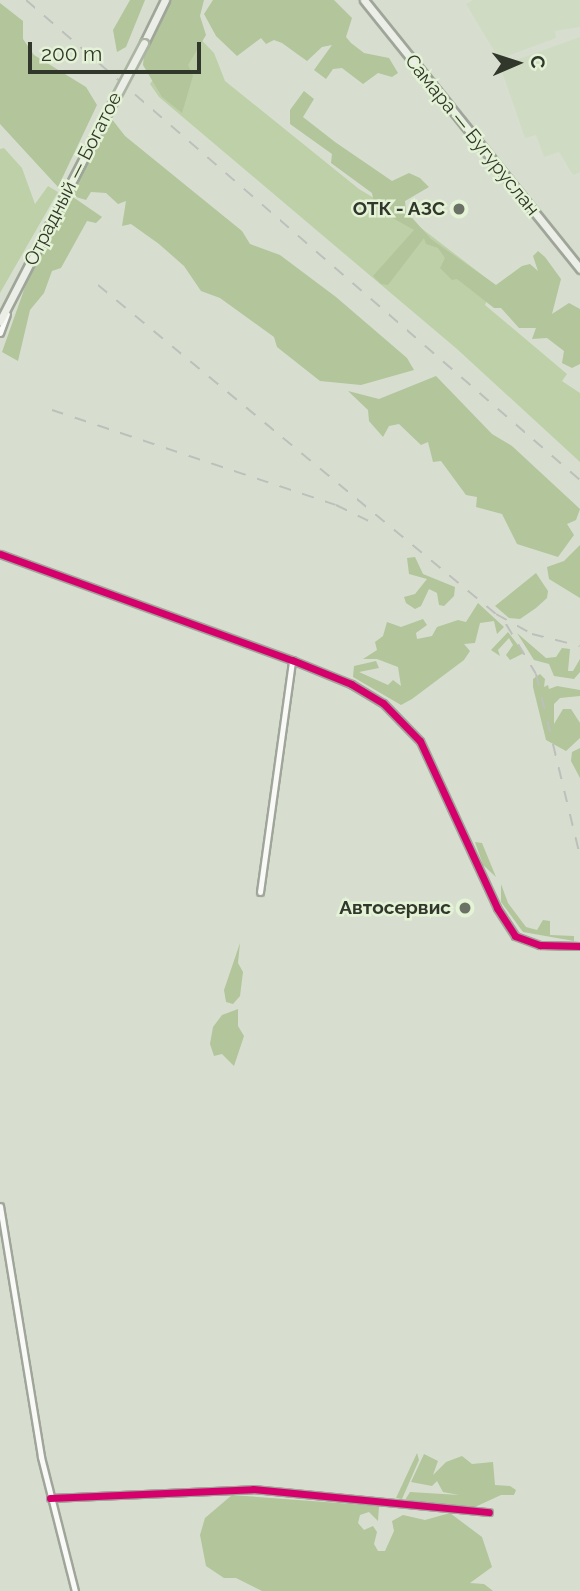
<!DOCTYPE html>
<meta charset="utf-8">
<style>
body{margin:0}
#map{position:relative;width:580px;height:1591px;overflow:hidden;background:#d7decf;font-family:Raleway,sans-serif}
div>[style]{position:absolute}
.built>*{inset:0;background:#cfdbc2}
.green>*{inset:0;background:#bed0a8}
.forest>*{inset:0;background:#b2c59b}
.roads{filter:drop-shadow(2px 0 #9fa599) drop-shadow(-2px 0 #9fa599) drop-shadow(0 2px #9fa599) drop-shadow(0 -2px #9fa599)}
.minor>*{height:5px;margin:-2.5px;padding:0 2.5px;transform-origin:2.5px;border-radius:2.5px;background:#f9faf8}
.major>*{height:7px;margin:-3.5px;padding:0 3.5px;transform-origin:3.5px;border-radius:3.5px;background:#ebeee7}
.rail>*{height:2px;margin-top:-1px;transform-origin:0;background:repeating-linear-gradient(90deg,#bdbfbb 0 12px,transparent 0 24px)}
.bridges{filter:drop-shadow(2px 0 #acb4a3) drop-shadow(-2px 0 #acb4a3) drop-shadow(0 2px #acb4a3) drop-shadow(0 -2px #acb4a3)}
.major-bridge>*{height:7px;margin:-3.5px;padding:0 3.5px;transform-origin:3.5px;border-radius:3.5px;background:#ebeee7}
.cycleway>*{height:7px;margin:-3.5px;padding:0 3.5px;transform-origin:3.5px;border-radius:3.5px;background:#d6006c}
.dots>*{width:19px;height:19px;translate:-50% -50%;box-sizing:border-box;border:4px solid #e4f2d6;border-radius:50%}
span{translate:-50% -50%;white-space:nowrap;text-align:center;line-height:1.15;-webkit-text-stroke:5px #e4f2d6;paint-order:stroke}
.street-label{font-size:19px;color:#32372c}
.poi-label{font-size:19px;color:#32372c;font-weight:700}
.right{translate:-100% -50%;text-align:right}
.north{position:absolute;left:482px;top:28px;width:70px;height:70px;-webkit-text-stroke:5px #e4f2d6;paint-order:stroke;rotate:87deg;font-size:19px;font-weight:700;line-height:28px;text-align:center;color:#32372c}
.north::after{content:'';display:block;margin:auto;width:24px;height:32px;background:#32372c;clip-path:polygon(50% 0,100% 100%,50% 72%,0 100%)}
.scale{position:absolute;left:28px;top:42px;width:173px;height:32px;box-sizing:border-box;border:4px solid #32372c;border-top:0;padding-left:9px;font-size:21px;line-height:24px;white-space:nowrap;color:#32372c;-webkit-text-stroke:5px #e4f2d6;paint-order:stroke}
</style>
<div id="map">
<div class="built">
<i style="clip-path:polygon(473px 0,580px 0,580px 27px,555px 31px,556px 38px,499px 59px,466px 4px)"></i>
<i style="clip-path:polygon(580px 37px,580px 172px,573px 175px,559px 152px,544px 157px,536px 135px,525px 138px,500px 66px)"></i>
</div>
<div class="green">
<i style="clip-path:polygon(190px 28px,214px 53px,225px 81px,359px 189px,412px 221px,494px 284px,485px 305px,567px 374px,562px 381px,580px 393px,580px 462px,457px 349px,159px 97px,150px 84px)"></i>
<i style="clip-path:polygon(4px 148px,22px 168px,35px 204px,48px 186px,58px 192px,0 293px,0 149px)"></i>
</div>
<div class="forest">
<i style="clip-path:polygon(130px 0,145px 0,126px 47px,117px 52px,113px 30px)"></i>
<i style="clip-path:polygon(169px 0,204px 0,200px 16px,206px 35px,188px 65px,193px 76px,182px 113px,162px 97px,143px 65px,144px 54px)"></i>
<i style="clip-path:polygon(213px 0,334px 0,352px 18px,346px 37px,351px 43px,364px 53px,389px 58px,398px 73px,392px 77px,378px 73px,363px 84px,342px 68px,333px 69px,326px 79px,314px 70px,332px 45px,322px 47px,307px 61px,282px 43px,274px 40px,266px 44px,261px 38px,237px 56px,216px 36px,204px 14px)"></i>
<i style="clip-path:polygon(0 3px,23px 21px,23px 39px,34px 55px,86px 87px,97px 105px,58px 187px,0 124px)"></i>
<i style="clip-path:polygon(304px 91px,314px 99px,303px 117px,335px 142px,392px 181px,409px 173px,420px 178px,429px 187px,405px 201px,406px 211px,431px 239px,496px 285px,522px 266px,530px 264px,538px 271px,533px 256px,538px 251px,545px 257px,561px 279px,552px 314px,569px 303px,580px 309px,580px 364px,572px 368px,562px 363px,564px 351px,547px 338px,532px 339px,536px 328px,519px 328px,501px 308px,494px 308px,457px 279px,452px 280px,440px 268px,445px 258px,438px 248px,426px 244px,424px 238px,388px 285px,381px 284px,373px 276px,414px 230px,375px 208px,372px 193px,331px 163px,332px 154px,290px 124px,290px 110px)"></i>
<i style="clip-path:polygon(111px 118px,125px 136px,242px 231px,250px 244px,280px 255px,336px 297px,407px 358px,414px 370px,361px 385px,320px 381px,277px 347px,274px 337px,220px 298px,201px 291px,184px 266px,159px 244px,131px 224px,122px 226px,126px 201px,118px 204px,106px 193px,91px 192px,86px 200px,76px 197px,72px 193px)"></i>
<i style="clip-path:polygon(70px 195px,102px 217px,96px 223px,87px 221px,61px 268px,52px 271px,44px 293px,30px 310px,18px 361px,2px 352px,25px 287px)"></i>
<i style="clip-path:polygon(436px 376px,492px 434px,512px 446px,580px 509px,576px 520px,567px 524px,574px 535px,558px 557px,517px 544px,502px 514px,476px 507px,477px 497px,466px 495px,441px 461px,433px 462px,428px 442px,421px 445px,399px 424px,389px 426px,383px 437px,369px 421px,368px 410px,348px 391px,379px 399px)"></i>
<i style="clip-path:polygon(580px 545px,580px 598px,549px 579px,547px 567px,564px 561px)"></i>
<i style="clip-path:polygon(415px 557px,423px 574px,455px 587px,454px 596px,444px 606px,439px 605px,437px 593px,429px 589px,421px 606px,415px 609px,406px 603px,404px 597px,415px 594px,427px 579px,409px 574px,407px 558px)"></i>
<i style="clip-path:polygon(536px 573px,548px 591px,547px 598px,536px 608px,520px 619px,509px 618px,495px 606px)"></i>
<i style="clip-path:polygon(478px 603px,504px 627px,497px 634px,494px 621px,480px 623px,475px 643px,464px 644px,470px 651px,464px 660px,412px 699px,401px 705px,353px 677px,354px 666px,376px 661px,379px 668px,359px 672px,388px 685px,393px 680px,401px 686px,398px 667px,377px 659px,363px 659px,377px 650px,375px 642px,383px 636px,387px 622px,401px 627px,423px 619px,427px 625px,416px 633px,417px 639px,432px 636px,437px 627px,458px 620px,466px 622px)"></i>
<i style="clip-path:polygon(508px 632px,524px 653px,510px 660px,506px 655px,513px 645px,509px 638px,498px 650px,500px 656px,491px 650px)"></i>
<i style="clip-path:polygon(517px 633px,546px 658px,556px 657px,562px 648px,570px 649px,568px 671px,573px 671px,580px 659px,580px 672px,574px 679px,554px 676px,549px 664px,534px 660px)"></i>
<i style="clip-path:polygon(540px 674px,545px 679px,544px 687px,548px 685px,549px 689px,557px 686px,580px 690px,580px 696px,560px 698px,554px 704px,554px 724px,563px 709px,571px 709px,580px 723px,580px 738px,566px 751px,546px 740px,533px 687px,533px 679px)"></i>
<i style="clip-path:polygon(580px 748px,580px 778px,571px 761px,572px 752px)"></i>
<i style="clip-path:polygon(475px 842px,482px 843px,496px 877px,483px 865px)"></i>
<i style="clip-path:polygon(501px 884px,508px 903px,526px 927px,537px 930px,543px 920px,550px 921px,550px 935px,574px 936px,574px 941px,523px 932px,501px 902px)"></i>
<i style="clip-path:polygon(240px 943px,238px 963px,243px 972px,240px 996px,233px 1004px,226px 1002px,224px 990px)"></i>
<i style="clip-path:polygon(238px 1009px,238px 1026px,244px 1036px,234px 1066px,222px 1054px,214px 1056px,210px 1044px,213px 1027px,222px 1015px)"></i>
<i style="clip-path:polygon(417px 1453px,419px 1460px,402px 1499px,396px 1498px)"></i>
<i style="clip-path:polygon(424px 1454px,438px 1461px,433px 1475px,446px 1462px,462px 1456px,472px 1464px,493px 1462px,495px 1485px,510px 1486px,516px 1490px,514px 1495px,501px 1495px,475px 1507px,405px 1500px,410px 1492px,459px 1495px,443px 1492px,437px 1481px,432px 1486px,411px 1482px)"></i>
<i style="clip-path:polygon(232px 1495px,379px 1506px,378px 1521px,369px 1512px,360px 1515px,358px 1523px,364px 1530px,373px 1526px,377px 1532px,374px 1544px,378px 1551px,385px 1551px,394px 1531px,392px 1521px,403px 1515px,425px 1520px,450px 1513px,482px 1537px,492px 1567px,470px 1583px,484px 1584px,493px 1591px,262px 1591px,236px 1578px,224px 1578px,206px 1566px,200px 1535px,205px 1518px)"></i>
</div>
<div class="roads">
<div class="minor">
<i style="left:0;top:333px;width:20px;rotate:-70deg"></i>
<i style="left:0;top:554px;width:311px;rotate:20deg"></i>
<i style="left:292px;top:660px;width:64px;rotate:22.1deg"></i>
<i style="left:351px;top:684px;width:37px;rotate:31deg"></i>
<i style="left:383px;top:703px;width:53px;rotate:45.8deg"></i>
<i style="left:420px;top:741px;width:184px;rotate:65.2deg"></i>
<i style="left:497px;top:908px;width:33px;rotate:57deg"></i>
<i style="left:515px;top:936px;width:27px;rotate:20deg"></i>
<i style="left:540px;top:945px;width:40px;rotate:1.4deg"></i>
<i style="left:260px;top:892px;width:234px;rotate:-82.1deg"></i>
<i style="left:0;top:1206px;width:254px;rotate:80.7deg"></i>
<i style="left:41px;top:1457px;width:138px;rotate:75.8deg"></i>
<i style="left:50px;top:1498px;width:203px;rotate:-2.5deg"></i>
<i style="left:253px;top:1489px;width:237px;rotate:5.6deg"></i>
</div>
<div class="major">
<i style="left:364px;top:0;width:345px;rotate:51.2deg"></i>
<i style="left:144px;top:43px;width:48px;rotate:-64deg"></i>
<i style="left:0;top:321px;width:208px;rotate:-62.8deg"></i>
</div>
</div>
<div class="rail">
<i style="left:26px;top:0;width:733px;rotate:40.91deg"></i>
<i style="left:98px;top:285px;width:516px;rotate:39.58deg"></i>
<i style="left:496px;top:614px;width:41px;rotate:29.1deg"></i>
<i style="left:532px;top:634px;width:49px;rotate:14deg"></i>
<i style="left:52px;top:410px;width:299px;rotate:18.5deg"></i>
<i style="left:336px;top:505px;width:43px;rotate:26deg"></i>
<i style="left:506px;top:624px;width:58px;rotate:59deg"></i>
<i style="left:536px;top:674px;width:187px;rotate:76.4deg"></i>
</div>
<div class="bridges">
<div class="major-bridge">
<i style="left:95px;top:136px;width:105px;rotate:-62.2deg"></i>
</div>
</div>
<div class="cycleway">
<i style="left:0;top:554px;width:311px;rotate:20deg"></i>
<i style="left:292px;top:660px;width:64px;rotate:22.1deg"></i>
<i style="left:351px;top:684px;width:37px;rotate:31deg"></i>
<i style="left:383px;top:703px;width:53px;rotate:45.8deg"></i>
<i style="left:420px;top:741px;width:184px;rotate:65.2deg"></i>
<i style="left:497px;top:908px;width:33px;rotate:57deg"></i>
<i style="left:515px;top:936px;width:27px;rotate:20deg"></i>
<i style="left:540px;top:945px;width:40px;rotate:1.4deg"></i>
<i style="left:50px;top:1498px;width:203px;rotate:-2.5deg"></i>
<i style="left:253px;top:1489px;width:237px;rotate:5.6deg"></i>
</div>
<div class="dots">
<i style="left:459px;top:209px;background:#6c7165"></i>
<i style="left:465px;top:908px;background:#6c7165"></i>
</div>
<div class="street-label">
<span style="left:472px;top:135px;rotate:51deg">Самара — Бугуруслан</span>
<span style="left:73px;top:179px;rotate:-63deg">Отрадный — Богатое</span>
</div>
<div class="poi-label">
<span class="right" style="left:445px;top:209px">ОТК - АЗС</span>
<span class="right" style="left:451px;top:908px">Автосервис</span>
</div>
<div class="north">С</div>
<div class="scale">200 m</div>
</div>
